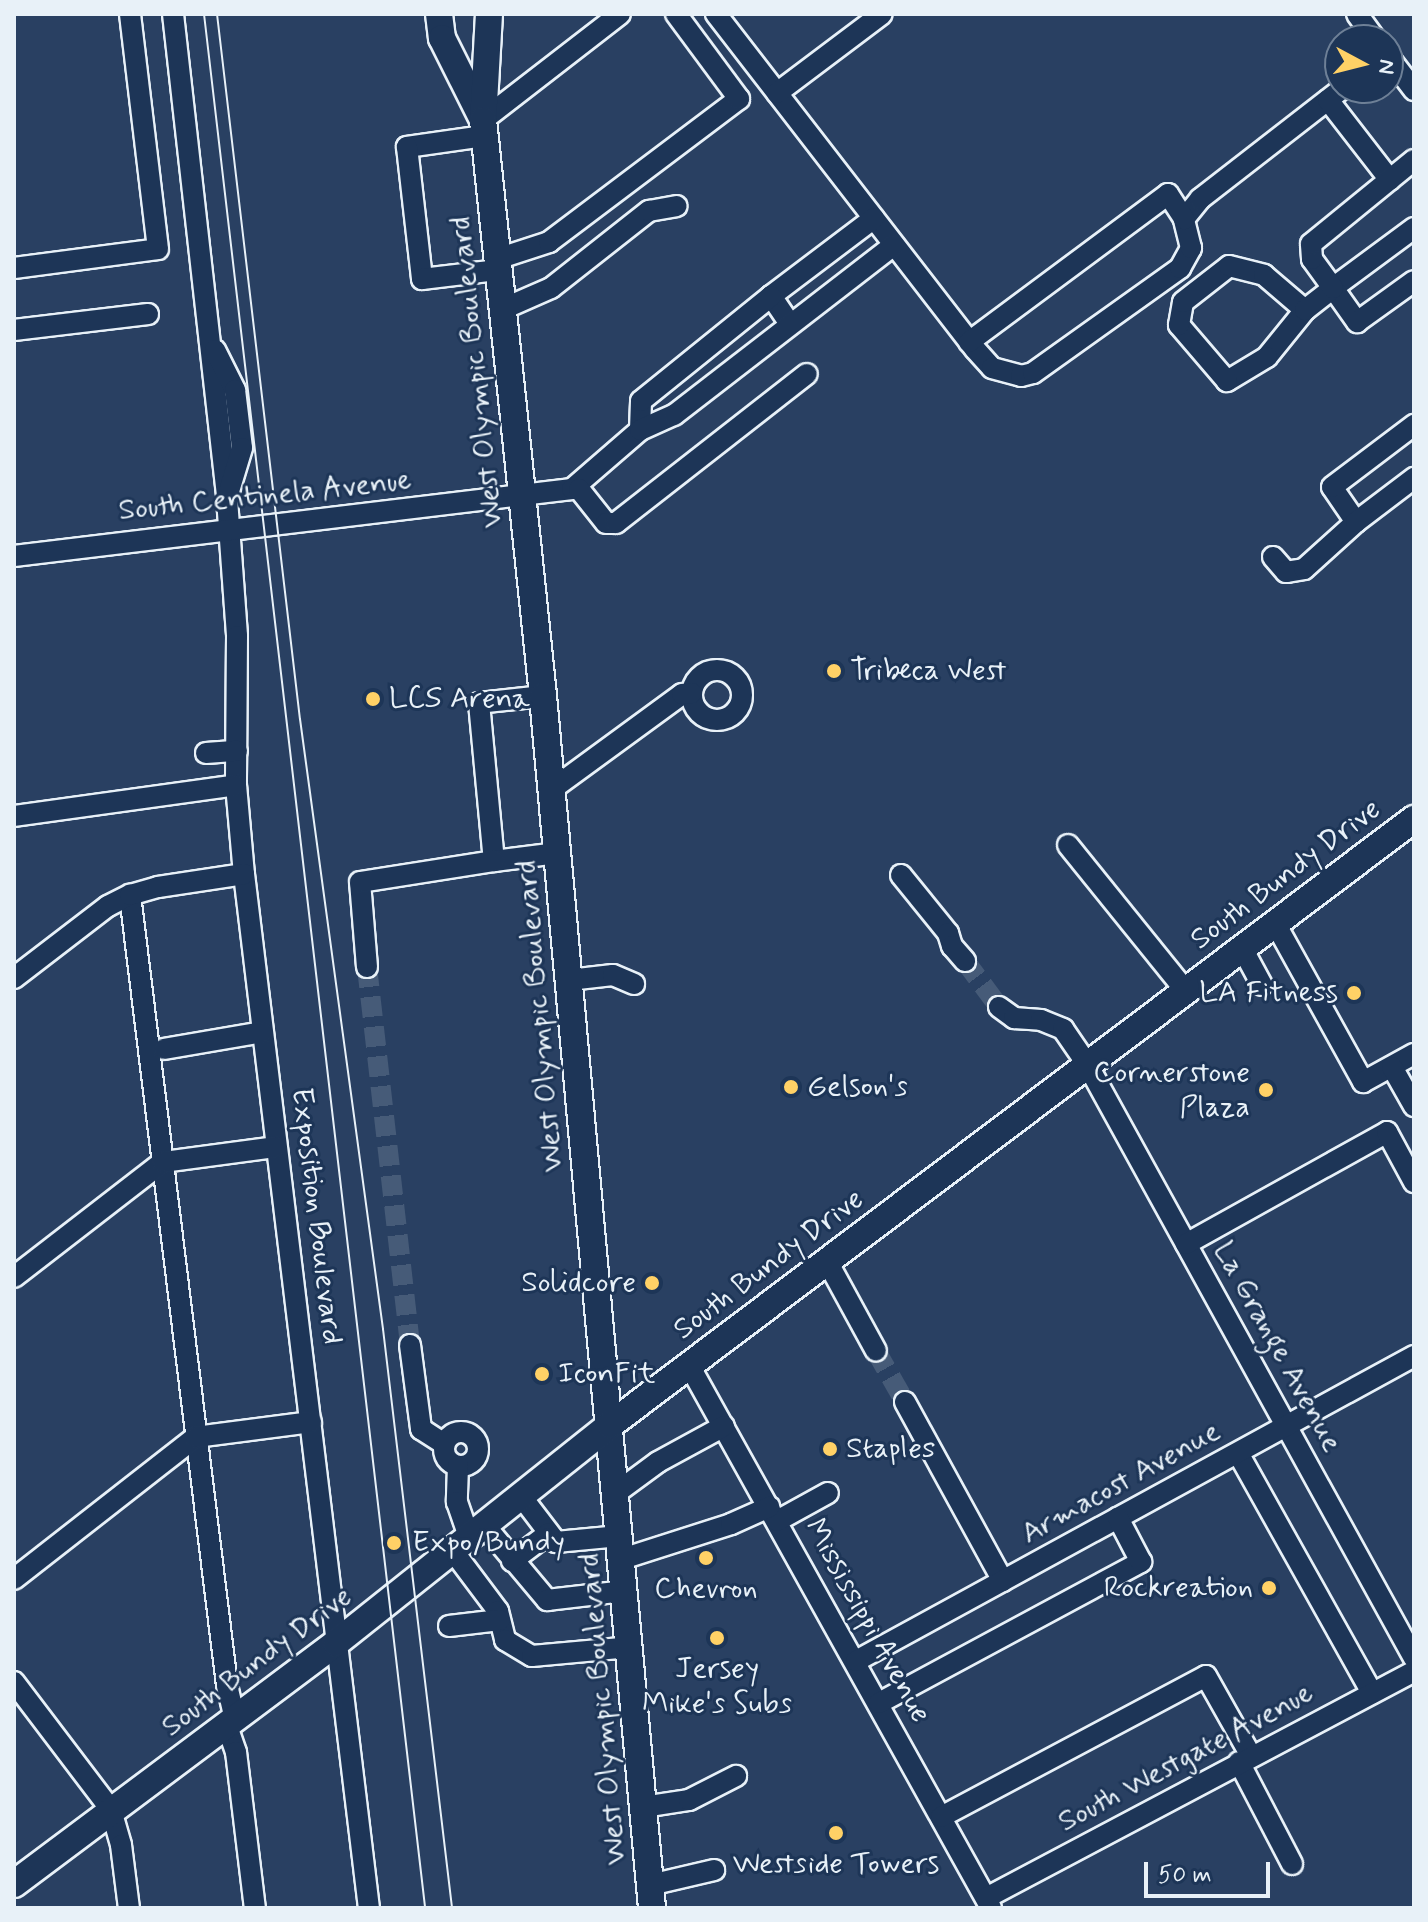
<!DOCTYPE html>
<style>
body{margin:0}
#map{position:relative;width:1428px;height:1922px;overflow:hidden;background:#294062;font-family:Mynerve,sans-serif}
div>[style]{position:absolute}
.minor-tunnel>*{height:20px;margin-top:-10px;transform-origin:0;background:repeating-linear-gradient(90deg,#465b78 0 20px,transparent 0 30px)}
.roads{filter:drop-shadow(2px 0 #e8f1f8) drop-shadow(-2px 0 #e8f1f8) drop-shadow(0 2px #e8f1f8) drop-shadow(0 -2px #e8f1f8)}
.minor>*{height:20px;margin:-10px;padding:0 10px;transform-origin:10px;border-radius:10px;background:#1d3557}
.minor>.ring{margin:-10px;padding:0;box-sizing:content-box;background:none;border:20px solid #1d3557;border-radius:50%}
.major>*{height:26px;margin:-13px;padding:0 13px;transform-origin:13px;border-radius:13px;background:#1d3557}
.tram>*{height:2px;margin:-1px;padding:0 1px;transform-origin:1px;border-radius:1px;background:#e8f1f8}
.dots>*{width:22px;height:22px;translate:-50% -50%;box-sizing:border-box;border:4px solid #1d3557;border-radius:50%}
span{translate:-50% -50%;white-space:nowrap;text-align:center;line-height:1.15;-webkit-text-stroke:6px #1d3557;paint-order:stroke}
.street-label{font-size:30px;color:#e8f1f8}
.poi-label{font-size:30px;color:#e8f1f8}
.left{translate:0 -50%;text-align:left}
.right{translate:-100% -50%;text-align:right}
.frame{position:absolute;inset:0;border:16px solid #e8f1f8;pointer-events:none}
.north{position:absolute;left:1324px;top:24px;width:80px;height:80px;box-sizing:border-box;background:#1d3557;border:2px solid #6e8097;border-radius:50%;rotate:97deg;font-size:22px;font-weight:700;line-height:32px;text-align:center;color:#e8f1f8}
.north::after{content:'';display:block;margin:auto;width:28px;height:36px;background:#ffd166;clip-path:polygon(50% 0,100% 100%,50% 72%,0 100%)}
.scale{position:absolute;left:1144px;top:1862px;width:126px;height:36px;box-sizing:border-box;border:4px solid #e8f1f8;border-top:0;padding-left:10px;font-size:24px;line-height:28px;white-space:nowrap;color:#e8f1f8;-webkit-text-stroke:6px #1d3557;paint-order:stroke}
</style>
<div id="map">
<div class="minor-tunnel">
<i style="left:965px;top:961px;width:57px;rotate:53.5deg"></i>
<i style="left:367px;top:967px;width:380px;rotate:83.5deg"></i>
<i style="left:876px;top:1351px;width:59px;rotate:60.4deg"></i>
</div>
<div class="roads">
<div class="minor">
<i style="left:173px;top:14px;width:488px;rotate:83.6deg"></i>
<i style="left:227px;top:499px;width:137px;rotate:85.8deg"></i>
<i style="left:237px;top:636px;width:149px;rotate:90.4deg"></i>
<i style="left:236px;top:785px;width:89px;rotate:84.9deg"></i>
<i style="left:244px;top:874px;width:1042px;rotate:83.11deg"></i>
<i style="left:716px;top:14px;width:423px;rotate:52.3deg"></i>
<i style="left:975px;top:349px;width:25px;rotate:48deg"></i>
<i style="left:992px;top:368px;width:30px;rotate:15deg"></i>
<i style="left:1021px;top:376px;width:12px;rotate:-14deg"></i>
<i style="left:1033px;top:373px;width:181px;rotate:-35.5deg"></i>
<i style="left:1180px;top:268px;width:23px;rotate:-61deg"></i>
<i style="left:1191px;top:248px;width:30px;rotate:-104deg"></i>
<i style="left:1184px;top:219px;width:26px;rotate:-51deg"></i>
<i style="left:1200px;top:199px;width:181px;rotate:-37.8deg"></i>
<i style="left:1357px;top:14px;width:32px;rotate:54deg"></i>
<i style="left:1388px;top:56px;width:43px;rotate:52.6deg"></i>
<i style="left:777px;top:93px;width:131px;rotate:-37deg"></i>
<i style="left:1328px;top:100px;width:101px;rotate:52.2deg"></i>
<i style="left:483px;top:120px;width:173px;rotate:-37.7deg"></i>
<i style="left:484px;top:136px;width:78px;rotate:171.9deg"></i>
<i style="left:407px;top:147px;width:133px;rotate:83.5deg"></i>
<i style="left:422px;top:279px;width:77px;rotate:-6.8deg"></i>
<i style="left:1414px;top:228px;width:101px;rotate:143.5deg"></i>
<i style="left:1333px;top:288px;width:42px;rotate:54.8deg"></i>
<i style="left:1357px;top:322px;width:70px;rotate:-35.7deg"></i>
<i style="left:497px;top:259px;width:55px;rotate:-18.1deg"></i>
<i style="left:549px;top:242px;width:238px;rotate:-37deg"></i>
<i style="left:739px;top:99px;width:106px;rotate:-126.5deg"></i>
<i style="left:14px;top:268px;width:145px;rotate:-7.5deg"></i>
<i style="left:158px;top:249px;width:237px;rotate:-96.8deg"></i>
<i style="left:503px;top:309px;width:52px;rotate:-23.6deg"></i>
<i style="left:551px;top:288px;width:125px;rotate:-38.2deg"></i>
<i style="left:649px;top:211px;width:28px;rotate:-10deg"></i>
<i style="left:1305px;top:310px;width:60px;rotate:129deg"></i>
<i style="left:1267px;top:357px;width:47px;rotate:149deg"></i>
<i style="left:1227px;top:381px;width:74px;rotate:-130.6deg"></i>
<i style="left:1179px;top:325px;width:23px;rotate:-80deg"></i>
<i style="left:1183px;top:302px;width:58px;rotate:-38deg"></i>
<i style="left:1229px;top:266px;width:36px;rotate:14deg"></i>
<i style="left:1264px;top:275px;width:54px;rotate:40.5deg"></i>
<i style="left:1305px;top:310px;width:36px;rotate:-38deg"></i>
<i style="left:1333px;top:288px;width:36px;rotate:-126deg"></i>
<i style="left:1312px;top:259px;width:15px;rotate:-94deg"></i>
<i style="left:1311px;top:244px;width:133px;rotate:-39.2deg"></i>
<i style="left:790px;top:324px;width:34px;rotate:-124deg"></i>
<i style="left:771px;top:296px;width:129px;rotate:-37.1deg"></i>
<i style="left:14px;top:330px;width:135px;rotate:-6.8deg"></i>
<i style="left:969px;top:342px;width:248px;rotate:-36.6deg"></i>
<i style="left:1168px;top:194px;width:30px;rotate:57deg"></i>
<i style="left:215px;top:350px;width:45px;rotate:63.4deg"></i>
<i style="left:235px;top:390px;width:58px;rotate:83.1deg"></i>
<i style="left:242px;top:448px;width:45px;rotate:106.8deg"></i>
<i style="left:640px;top:430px;width:29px;rotate:-88deg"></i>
<i style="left:641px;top:401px;width:167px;rotate:-38.9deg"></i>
<i style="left:572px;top:489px;width:90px;rotate:-40.9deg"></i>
<i style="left:640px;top:430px;width:37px;rotate:-24deg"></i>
<i style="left:674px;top:415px;width:278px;rotate:-37.7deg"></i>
<i style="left:1356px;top:522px;width:42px;rotate:-124.4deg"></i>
<i style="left:1332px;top:487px;width:103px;rotate:-37.1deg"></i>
<i style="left:14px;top:556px;width:562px;rotate:-6.85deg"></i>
<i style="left:572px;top:489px;width:7px"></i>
<i style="left:579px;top:489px;width:43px;rotate:51.5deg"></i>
<i style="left:606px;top:523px;width:10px"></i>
<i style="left:616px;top:523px;width:242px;rotate:-38deg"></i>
<i style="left:1273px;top:557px;width:20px;rotate:49deg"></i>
<i style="left:1286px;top:572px;width:18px;rotate:-9deg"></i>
<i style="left:1304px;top:569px;width:70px;rotate:-42.1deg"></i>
<i style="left:1356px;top:522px;width:73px;rotate:-37.2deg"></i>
<i class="ring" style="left:692px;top:670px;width:30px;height:30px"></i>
<i style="left:543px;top:696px;width:64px;rotate:173.8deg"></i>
<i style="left:479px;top:703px;width:159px;rotate:84.6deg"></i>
<i style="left:494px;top:861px;width:64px;rotate:-7.2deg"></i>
<i style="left:206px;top:753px;width:31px;rotate:-4deg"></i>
<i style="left:551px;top:790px;width:162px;rotate:-36.2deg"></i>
<i style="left:682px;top:694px;width:10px;rotate:-6deg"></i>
<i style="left:14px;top:816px;width:224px;rotate:-7.9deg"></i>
<i style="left:1068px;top:845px;width:186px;rotate:51.1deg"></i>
<i style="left:901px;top:875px;width:75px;rotate:51deg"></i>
<i style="left:948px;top:933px;width:14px;rotate:73deg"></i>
<i style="left:952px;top:946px;width:20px;rotate:49deg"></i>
<i style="left:130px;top:895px;width:796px;rotate:83deg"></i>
<i style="left:227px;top:1685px;width:37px;rotate:77deg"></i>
<i style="left:1275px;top:923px;width:182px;rotate:61deg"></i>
<i style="left:1363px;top:1082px;width:58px;rotate:-28.8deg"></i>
<i style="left:1242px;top:948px;width:42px;rotate:61.6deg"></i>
<i style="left:367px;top:967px;width:85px;rotate:-94.7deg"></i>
<i style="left:360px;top:882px;width:136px;rotate:-8.9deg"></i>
<i style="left:14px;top:978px;width:118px;rotate:-37.5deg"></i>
<i style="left:108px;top:906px;width:25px;rotate:-27deg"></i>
<i style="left:130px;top:895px;width:29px;rotate:-16deg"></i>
<i style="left:158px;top:887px;width:87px;rotate:-8.6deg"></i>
<i style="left:569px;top:980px;width:44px;rotate:-6.5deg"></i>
<i style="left:613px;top:975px;width:23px;rotate:23deg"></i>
<i style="left:999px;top:1007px;width:19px;rotate:36deg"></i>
<i style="left:1014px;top:1018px;width:27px;rotate:4deg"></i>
<i style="left:1041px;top:1020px;width:24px;rotate:22deg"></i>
<i style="left:1063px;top:1029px;width:42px;rotate:55.6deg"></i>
<i style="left:1087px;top:1064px;width:678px;rotate:61.17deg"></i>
<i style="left:164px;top:1049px;width:100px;rotate:-9.7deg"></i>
<i style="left:1392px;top:1067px;width:45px;rotate:60.6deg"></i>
<i style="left:1186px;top:1244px;width:230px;rotate:-29.1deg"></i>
<i style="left:1387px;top:1132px;width:57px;rotate:61.6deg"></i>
<i style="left:827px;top:1261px;width:102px;rotate:61.4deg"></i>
<i style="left:14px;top:1277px;width:188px;rotate:-37.7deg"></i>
<i style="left:163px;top:1162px;width:114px;rotate:-7.6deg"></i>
<i style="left:410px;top:1345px;width:85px;rotate:82.5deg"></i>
<i style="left:421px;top:1429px;width:27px;rotate:33deg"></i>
<i style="left:689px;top:1365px;width:621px;rotate:60.92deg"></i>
<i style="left:905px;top:1402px;width:204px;rotate:61.3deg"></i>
<i class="ring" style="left:444px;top:1432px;width:14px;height:14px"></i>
<i style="left:1238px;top:1453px;width:275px;rotate:60.8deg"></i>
<i style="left:458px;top:1466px;width:36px;rotate:92deg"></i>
<i style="left:457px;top:1502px;width:37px;rotate:71deg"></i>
<i style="left:616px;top:1493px;width:52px;rotate:-36.4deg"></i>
<i style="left:658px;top:1462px;width:75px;rotate:-28.6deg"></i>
<i style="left:521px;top:1496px;width:58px;rotate:52.7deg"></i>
<i style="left:556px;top:1542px;width:64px;rotate:-5.4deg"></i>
<i style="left:777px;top:1521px;width:58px;rotate:-28.8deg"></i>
<i style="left:485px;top:1526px;width:97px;rotate:50deg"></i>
<i style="left:547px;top:1600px;width:79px;rotate:-6.6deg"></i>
<i style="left:453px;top:1551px;width:75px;rotate:53.1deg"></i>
<i style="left:498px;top:1611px;width:30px;rotate:76deg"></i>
<i style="left:505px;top:1640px;width:31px;rotate:31deg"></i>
<i style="left:532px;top:1656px;width:98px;rotate:-5.2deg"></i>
<i style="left:622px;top:1559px;width:114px;rotate:-17.8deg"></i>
<i style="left:731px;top:1524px;width:42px;rotate:-24.1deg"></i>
<i style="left:512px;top:1561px;width:46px;rotate:-37.1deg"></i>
<i style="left:14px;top:1579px;width:231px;rotate:-38deg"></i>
<i style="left:196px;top:1437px;width:116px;rotate:-7.4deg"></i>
<i style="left:449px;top:1626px;width:51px;rotate:-6.7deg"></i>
<i style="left:856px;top:1661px;width:636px;rotate:-28.66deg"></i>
<i style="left:14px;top:1682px;width:161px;rotate:52.8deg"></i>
<i style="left:111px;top:1810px;width:36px;rotate:74deg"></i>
<i style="left:121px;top:1845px;width:64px;rotate:82.8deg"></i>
<i style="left:879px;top:1703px;width:298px;rotate:-28.3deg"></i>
<i style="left:1141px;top:1562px;width:50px;rotate:-117.6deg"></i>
<i style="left:227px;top:1726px;width:28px;rotate:71deg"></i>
<i style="left:236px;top:1752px;width:157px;rotate:83.1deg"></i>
<i style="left:1239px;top:1762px;width:115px;rotate:62.5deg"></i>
<i style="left:643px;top:1807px;width:47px;rotate:-8.7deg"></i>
<i style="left:689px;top:1800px;width:53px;rotate:-27.1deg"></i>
<i style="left:941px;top:1817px;width:300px;rotate:-28deg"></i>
<i style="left:1206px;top:1676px;width:92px;rotate:60.6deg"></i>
<i style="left:650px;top:1885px;width:66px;rotate:-13.2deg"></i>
<i style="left:986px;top:1898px;width:484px;rotate:-27.9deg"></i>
</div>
<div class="major">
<i style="left:439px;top:14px;width:24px;rotate:83deg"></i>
<i style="left:442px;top:38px;width:92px;rotate:63.4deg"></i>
<i style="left:489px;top:14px;width:106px;rotate:93.2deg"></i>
<i style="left:483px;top:120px;width:579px;rotate:84.05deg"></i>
<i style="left:543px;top:696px;width:1217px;rotate:84.86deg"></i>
<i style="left:14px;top:1884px;width:402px;rotate:-36.8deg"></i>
<i style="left:336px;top:1643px;width:350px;rotate:-38.5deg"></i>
<i style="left:610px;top:1425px;width:1007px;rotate:-37.01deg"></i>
</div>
</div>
<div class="tram">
<i style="left:204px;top:14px;width:1907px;rotate:83.34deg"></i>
<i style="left:217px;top:14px;width:710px;rotate:83.29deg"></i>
<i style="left:300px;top:719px;width:616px;rotate:82.25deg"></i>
<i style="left:383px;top:1329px;width:583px;rotate:83.2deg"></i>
</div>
<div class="dots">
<i style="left:834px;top:671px;background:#ffd166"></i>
<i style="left:373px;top:699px;background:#ffd166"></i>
<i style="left:1354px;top:993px;background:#ffd166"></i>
<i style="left:791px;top:1087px;background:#ffd166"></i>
<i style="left:1266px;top:1090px;background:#ffd166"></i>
<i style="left:652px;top:1283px;background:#ffd166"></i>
<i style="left:542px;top:1374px;background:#ffd166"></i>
<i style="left:830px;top:1449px;background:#ffd166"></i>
<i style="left:394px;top:1543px;background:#ffd166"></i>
<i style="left:706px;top:1558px;background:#ffd166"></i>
<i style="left:1269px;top:1588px;background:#ffd166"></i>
<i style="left:717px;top:1638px;background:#ffd166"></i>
<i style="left:836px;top:1833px;background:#ffd166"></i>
</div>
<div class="street-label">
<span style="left:477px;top:372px;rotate:-96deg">West Olympic Boulevard</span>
<span style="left:265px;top:496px;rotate:-6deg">South Centinela Avenue</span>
<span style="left:1286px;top:875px;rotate:-37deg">South Bundy Drive</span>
<span style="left:540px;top:1016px;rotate:-95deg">West Olympic Boulevard</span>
<span style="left:316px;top:1216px;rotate:83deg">Exposition Boulevard</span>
<span style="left:769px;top:1265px;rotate:-37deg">South Bundy Drive</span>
<span style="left:1277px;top:1347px;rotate:61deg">La Grange Avenue</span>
<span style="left:1121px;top:1483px;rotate:-29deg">Armacost Avenue</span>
<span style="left:867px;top:1621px;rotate:61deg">Mississippi Avenue</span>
<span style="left:257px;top:1662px;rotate:-37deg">South Bundy Drive</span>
<span style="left:603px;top:1709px;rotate:-95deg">West Olympic Boulevard</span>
<span style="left:1186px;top:1758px;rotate:-28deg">South Westgate Avenue</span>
</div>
<div class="poi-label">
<span class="left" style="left:850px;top:671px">Tribeca West</span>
<span class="left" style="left:389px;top:699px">LCS Arena</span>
<span class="right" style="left:1338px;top:993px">LA Fitness</span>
<span class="right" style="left:1250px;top:1090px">Cornerstone<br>Plaza</span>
<span class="left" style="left:807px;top:1087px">Gelson's</span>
<span class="right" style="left:636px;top:1283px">Solidcore</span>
<span class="left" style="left:558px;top:1374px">IconFit</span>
<span class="left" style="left:846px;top:1449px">Staples</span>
<span class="left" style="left:412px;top:1543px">Expo/Bundy</span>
<span class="right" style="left:1253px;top:1588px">Rockreation</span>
<span style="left:706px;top:1589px">Chevron</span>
<span style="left:717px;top:1686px">Jersey<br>Mike's Subs</span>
<span style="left:836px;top:1864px">Westside Towers</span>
</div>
<div class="frame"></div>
<div class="north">N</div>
<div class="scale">50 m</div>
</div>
